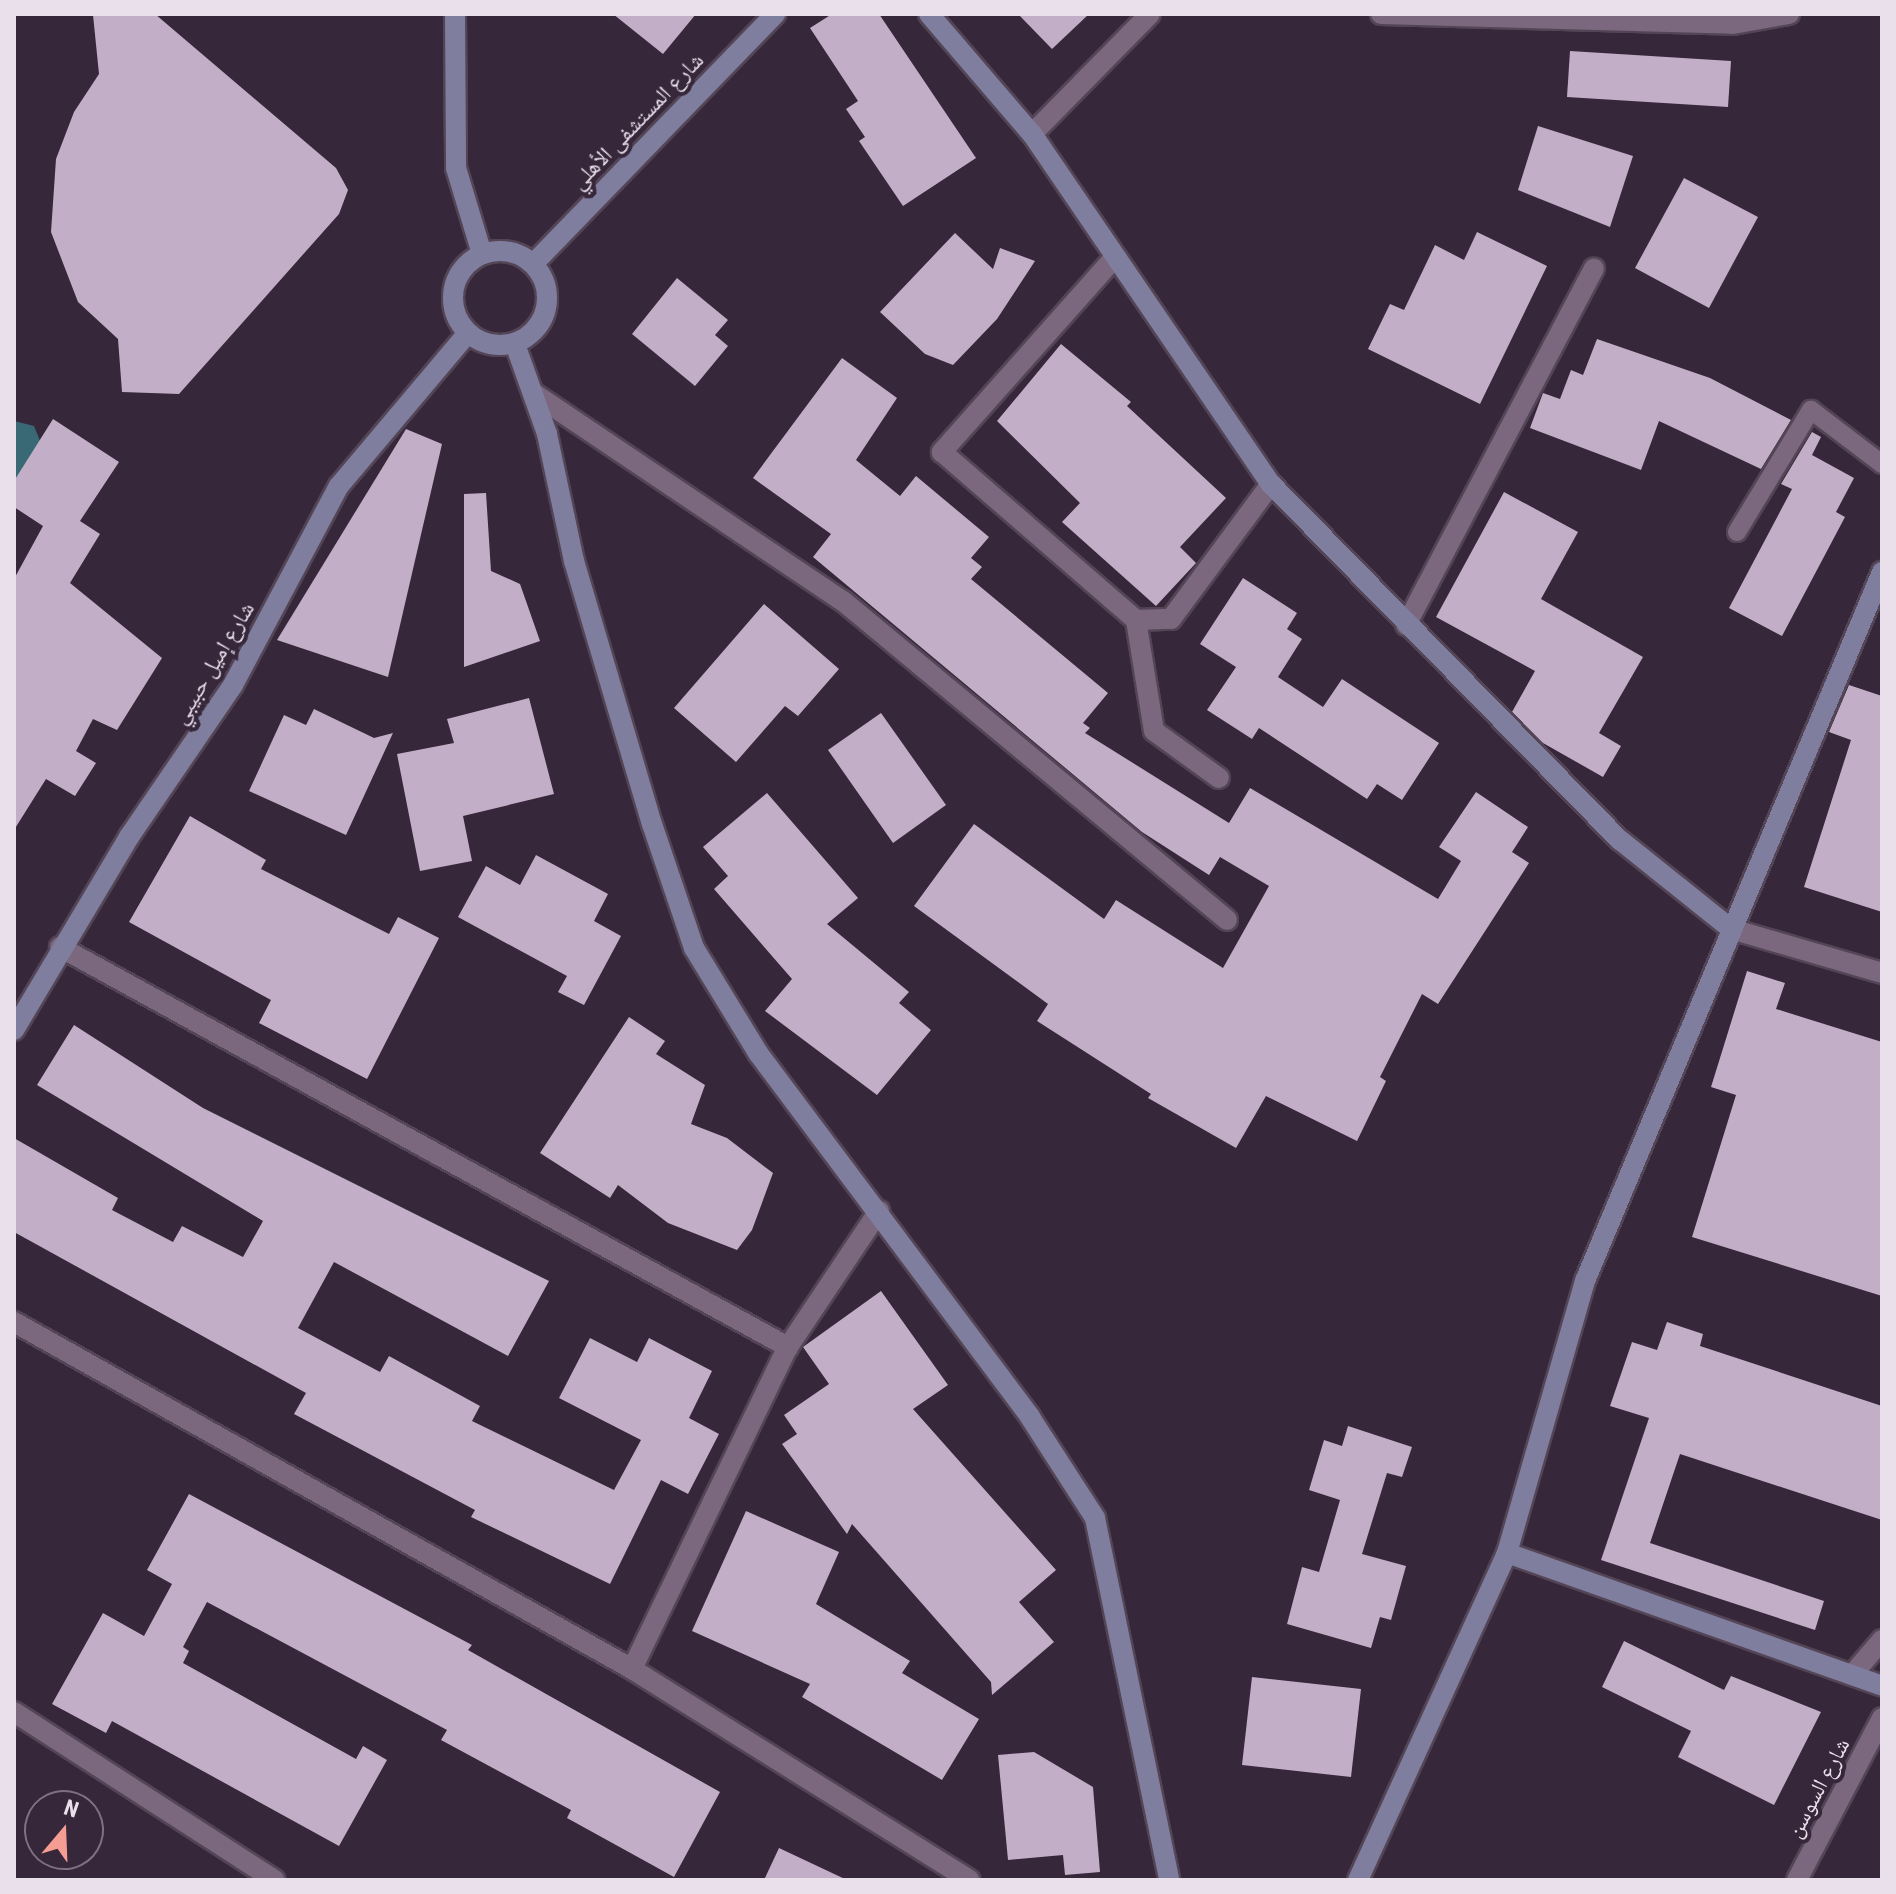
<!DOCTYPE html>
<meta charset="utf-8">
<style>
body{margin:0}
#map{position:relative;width:1896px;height:1894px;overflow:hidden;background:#37273a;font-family:"Roboto Condensed","Noto Naskh Arabic",sans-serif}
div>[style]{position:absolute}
.water>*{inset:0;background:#386974}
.building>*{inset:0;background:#c3aec7}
.roads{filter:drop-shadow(2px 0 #534556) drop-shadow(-2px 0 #534556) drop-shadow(0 2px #534556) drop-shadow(0 -2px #534556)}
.lane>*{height:18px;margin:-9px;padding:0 9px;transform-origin:9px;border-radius:9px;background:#7b687e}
.street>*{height:20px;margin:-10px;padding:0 10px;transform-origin:10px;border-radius:10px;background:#7b687e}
.secondary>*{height:20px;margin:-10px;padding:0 10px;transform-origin:10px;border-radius:10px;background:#807e9e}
.secondary>.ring{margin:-10px;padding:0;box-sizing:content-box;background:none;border:20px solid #807e9e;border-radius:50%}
span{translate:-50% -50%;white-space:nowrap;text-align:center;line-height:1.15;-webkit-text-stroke:8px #37273a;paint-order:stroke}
.street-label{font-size:22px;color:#eae0ec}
.frame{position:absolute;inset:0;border:16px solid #eae0ec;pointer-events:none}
.north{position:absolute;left:24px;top:1790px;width:80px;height:80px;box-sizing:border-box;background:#37273a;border:2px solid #7f7181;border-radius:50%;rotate:19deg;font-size:22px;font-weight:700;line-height:32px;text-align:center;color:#eae0ec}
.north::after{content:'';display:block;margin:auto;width:28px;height:36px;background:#f59c93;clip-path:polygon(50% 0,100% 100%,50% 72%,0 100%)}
</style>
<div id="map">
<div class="water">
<i style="clip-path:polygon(14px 421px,34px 426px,45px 453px,14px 487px)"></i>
</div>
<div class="building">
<i style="clip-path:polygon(155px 14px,336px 168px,348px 190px,339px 214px,179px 394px,122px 392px,118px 339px,78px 302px,51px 232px,56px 159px,74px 112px,99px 74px,93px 15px)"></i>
<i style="clip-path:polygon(613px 14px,696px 14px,663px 54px)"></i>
<i style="clip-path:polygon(832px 14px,879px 14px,976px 158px,903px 206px,859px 141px,865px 137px,846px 109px,858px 101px,810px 28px)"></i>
<i style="clip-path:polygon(1018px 14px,1089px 14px,1052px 49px)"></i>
<i style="clip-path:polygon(1570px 51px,1731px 61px,1728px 107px,1567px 97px)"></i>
<i style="clip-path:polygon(1538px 126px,1633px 156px,1610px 227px,1518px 190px)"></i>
<i style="clip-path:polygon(1684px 178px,1758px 217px,1709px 308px,1635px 268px)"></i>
<i style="clip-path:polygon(1477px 232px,1547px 266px,1480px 404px,1368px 349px,1390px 304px,1404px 310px,1435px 245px,1464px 260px)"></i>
<i style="clip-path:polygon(955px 233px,993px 269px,1000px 248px,1035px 261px,997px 319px,953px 365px,925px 354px,880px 312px)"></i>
<i style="clip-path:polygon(677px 278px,728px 320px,715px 335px,728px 346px,695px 386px,632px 334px)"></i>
<i style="clip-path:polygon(1597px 339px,1710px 378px,1791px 420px,1761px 469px,1659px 421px,1641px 470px,1530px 428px,1543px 393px,1560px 399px,1571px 370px,1583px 375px)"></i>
<i style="clip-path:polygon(1061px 344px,1131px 402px,1127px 406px,1226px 498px,1180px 547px,1196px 563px,1156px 606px,1062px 522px,1080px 503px,997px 421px)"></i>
<i style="clip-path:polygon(842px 358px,897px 398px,856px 460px,900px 496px,916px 476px,989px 537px,971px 558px,982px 567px,971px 579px,1108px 693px,1083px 723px,1090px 728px,1085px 733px,1229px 823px,1250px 788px,1438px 899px,1461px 861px,1439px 847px,1476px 792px,1528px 827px,1512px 852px,1529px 863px,1438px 1004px,1422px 994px,1380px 1077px,1386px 1081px,1357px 1141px,1266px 1096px,1236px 1148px,1148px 1098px,1151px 1094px,1037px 1021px,1048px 1004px,914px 906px,974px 824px,1104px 919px,1116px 900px,1223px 968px,1269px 886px,1220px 857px,1209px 875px,1142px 832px,813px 557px,831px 534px,753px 478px)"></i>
<i style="clip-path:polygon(53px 419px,119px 462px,80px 521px,100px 534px,70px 583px,162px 658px,117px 730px,93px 719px,76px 751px,96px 763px,75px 796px,46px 779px,14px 830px,14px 579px,43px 526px,14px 507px,14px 481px)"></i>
<i style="clip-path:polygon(406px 429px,442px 444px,388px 677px,277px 640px)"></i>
<i style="clip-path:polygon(1812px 432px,1821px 437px,1812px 455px,1854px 478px,1836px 512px,1845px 517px,1782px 636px,1729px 608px,1792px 489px,1781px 484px)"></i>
<i style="clip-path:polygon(1504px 492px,1578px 532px,1541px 599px,1643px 657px,1599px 733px,1621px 746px,1603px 777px,1543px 743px,1512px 712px,1535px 671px,1436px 617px)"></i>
<i style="clip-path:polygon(486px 493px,491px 571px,520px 584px,540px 641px,464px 667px,464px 494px)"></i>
<i style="clip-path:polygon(1243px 578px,1297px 613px,1287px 629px,1302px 639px,1278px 677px,1323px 707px,1342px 679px,1439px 743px,1402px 800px,1377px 784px,1367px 799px,1259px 728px,1252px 739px,1207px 710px,1236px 667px,1200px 644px)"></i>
<i style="clip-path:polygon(764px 604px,839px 669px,798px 716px,785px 706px,736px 762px,674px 708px)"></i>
<i style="clip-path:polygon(1849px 685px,1882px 696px,1882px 912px,1804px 887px,1851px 740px,1829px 732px)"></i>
<i style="clip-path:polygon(529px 698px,554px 794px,463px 816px,472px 861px,420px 871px,397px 754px,454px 743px,447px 719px)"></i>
<i style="clip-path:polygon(314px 709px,374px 738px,393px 733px,346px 835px,249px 791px,284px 715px,306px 725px)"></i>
<i style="clip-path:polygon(881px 713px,946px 805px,893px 843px,828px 750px)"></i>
<i style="clip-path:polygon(767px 793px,858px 898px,827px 924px,909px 992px,899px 1003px,931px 1030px,877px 1095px,765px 1011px,792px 979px,714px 889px,728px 876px,703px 847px)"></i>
<i style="clip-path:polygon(190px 816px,266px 860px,261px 869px,389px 934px,398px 917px,439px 938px,367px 1079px,259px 1023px,271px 1000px,129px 922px)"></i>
<i style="clip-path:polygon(536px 855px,608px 894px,594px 921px,621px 936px,584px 1005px,558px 992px,567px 976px,458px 917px,486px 866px,520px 885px)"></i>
<i style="clip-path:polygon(1747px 971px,1785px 983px,1776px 1009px,1882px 1042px,1882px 1296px,1692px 1237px,1736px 1095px,1711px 1087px)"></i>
<i style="clip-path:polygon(629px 1017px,665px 1041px,656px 1054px,705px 1085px,691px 1124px,727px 1138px,773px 1173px,752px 1230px,737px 1250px,668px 1223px,618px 1185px,610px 1198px,540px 1153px)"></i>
<i style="clip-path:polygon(74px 1025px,203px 1108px,549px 1281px,508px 1356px,334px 1262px,298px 1328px,380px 1372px,389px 1356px,480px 1406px,472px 1421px,614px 1490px,641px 1440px,559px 1398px,590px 1338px,637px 1362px,649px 1338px,712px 1371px,689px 1418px,719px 1434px,688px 1494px,661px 1480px,610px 1584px,471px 1517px,475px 1510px,294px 1414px,306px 1393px,14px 1232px,14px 1138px,118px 1198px,112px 1210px,173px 1242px,182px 1226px,243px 1257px,263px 1221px,37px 1085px)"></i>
<i style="clip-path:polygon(881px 1291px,948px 1385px,913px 1409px,1056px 1570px,1019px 1602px,1054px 1642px,992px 1695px,991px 1682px,852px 1524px,847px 1534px,782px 1444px,797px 1434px,784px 1415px,829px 1384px,803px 1347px)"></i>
<i style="clip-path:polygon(1667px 1322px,1703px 1334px,1700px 1346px,1882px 1406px,1882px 1520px,1680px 1454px,1650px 1543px,1824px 1601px,1815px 1630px,1601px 1560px,1649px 1418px,1610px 1406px,1632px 1342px,1657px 1350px)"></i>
<i style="clip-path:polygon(1348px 1426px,1412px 1447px,1402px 1477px,1387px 1473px,1362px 1554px,1406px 1566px,1391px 1620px,1380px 1617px,1371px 1648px,1287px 1624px,1302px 1567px,1319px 1572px,1340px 1500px,1309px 1490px,1324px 1440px,1342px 1446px)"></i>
<i style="clip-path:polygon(189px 1494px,472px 1645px,468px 1650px,720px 1792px,674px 1877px,567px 1818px,571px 1810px,441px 1740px,447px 1730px,207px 1602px,183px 1647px,189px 1651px,183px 1663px,356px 1759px,363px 1746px,387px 1760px,339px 1846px,112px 1721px,106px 1733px,52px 1704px,103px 1613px,144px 1636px,172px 1584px,147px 1570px)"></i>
<i style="clip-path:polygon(746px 1511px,839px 1552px,816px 1604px,910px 1661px,902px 1673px,979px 1719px,942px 1780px,802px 1697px,810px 1684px,692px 1631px)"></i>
<i style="clip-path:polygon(1624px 1641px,1724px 1690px,1731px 1676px,1821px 1712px,1774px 1805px,1678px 1757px,1691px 1731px,1602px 1687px)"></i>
<i style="clip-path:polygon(1252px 1677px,1361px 1689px,1351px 1777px,1242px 1765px)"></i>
<i style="clip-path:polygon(1034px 1752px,1093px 1787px,1100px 1872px,1065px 1875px,1063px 1855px,1008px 1860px,998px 1755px)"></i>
<i style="clip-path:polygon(779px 1848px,847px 1880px,764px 1880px)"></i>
</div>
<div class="roads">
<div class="lane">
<i style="left:1737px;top:532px;width:143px;rotate:-58.8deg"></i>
<i style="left:1811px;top:410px;width:89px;rotate:37.3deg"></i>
</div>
<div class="street">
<i style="left:1381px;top:14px;width:352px;rotate:1.6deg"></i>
<i style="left:1733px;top:24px;width:57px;rotate:-10.1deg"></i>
<i style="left:1032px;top:134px;width:168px;rotate:-45.5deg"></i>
<i style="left:1115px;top:257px;width:261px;rotate:131.6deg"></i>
<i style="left:942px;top:452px;width:257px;rotate:40.9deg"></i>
<i style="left:1136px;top:620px;width:35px;rotate:-2deg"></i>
<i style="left:1171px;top:619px;width:168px;rotate:-53.5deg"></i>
<i style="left:533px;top:393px;width:373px;rotate:33.9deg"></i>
<i style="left:843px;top:601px;width:499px;rotate:39.7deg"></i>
<i style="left:1136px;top:620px;width:112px;rotate:80.8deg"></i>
<i style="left:1154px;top:731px;width:80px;rotate:35.9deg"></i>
<i style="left:1406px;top:625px;width:403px;rotate:-62.2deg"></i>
<i style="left:1731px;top:929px;width:157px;rotate:16.2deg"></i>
<i style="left:60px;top:947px;width:831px;rotate:28.79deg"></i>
<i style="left:14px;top:1322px;width:709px;rotate:29.31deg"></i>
<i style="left:632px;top:1669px;width:398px;rotate:32deg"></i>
<i style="left:632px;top:1669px;width:358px;rotate:-64.2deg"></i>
<i style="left:788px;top:1347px;width:164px;rotate:-56.2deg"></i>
<i style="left:1852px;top:1675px;width:46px;rotate:-49.4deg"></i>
<i style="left:14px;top:1712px;width:310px;rotate:32.8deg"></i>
<i style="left:1797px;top:1880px;width:183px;rotate:-62.3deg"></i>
</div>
<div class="secondary">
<i style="left:455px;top:14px;width:154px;rotate:89.6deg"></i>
<i style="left:456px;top:168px;width:90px;rotate:73.2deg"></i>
<i style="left:929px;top:14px;width:158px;rotate:49.4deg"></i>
<i style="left:1032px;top:134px;width:424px;rotate:55.7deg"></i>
<i style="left:1271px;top:484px;width:499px;rotate:45.6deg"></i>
<i style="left:1620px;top:840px;width:142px;rotate:38.7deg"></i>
<i class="ring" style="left:453px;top:251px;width:74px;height:74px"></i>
<i style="left:534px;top:263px;width:347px;rotate:-45.9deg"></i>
<i style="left:515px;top:344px;width:96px;rotate:70.4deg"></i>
<i style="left:547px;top:434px;width:130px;rotate:78deg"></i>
<i style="left:574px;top:561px;width:274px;rotate:73.5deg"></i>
<i style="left:652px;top:824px;width:131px;rotate:71.3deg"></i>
<i style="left:694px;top:948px;width:123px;rotate:58.6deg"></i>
<i style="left:758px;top:1053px;width:454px;rotate:53.2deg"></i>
<i style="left:1030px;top:1417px;width:120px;rotate:57.2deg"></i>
<i style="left:1095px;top:1518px;width:369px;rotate:78.4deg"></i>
<i style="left:14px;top:1030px;width:225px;rotate:-59.2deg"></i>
<i style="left:129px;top:837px;width:184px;rotate:-55.6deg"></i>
<i style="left:233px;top:685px;width:225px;rotate:-62deg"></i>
<i style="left:339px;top:486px;width:200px;rotate:-49.9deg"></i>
<i style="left:1507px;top:1553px;width:283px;rotate:-74deg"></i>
<i style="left:1585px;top:1281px;width:769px;rotate:-67.27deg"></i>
<i style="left:1358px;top:1880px;width:359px;rotate:-65.5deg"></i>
<i style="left:1507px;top:1553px;width:398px;rotate:19.5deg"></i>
</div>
</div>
<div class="street-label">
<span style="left:637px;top:121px;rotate:-46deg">شارع المستشفى الأهلي</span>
<span style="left:213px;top:663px;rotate:-59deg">شارع إميل حبيبي</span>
<span style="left:1818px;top:1788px;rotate:-62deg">شارع السوسن</span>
</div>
<div class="frame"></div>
<div class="north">N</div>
</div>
